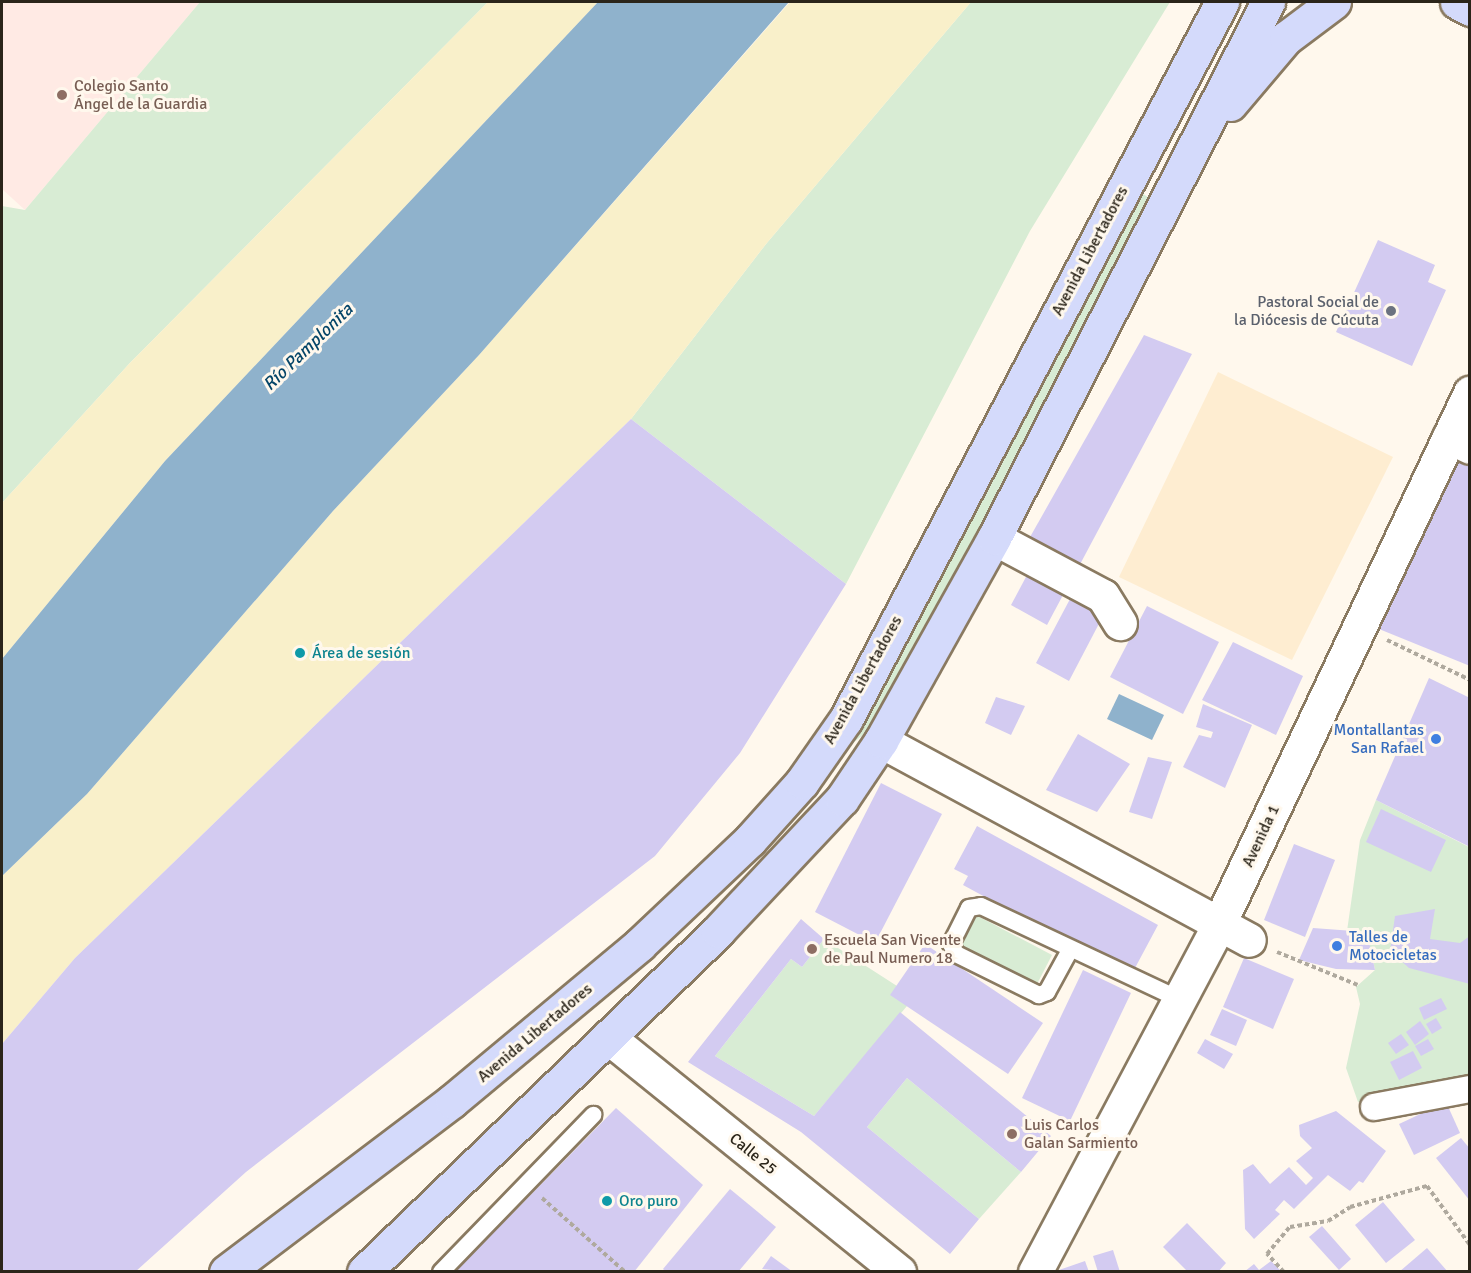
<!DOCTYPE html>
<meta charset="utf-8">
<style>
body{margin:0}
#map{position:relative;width:1471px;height:1273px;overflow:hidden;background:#fff8ed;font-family:Signika,sans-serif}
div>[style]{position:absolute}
.built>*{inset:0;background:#feedd1}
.education>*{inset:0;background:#ffeae4}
.green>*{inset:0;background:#d8ecd4}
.sand>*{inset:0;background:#f9f0ca}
.water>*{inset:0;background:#8fb2cc}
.building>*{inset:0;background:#d3cbf1}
.path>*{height:4px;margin-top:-2px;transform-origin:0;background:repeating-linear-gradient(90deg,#afa99e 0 4.5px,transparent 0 7.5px)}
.roads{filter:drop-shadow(2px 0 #8a7a61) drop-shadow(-2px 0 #8a7a61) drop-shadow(0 2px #8a7a61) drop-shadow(0 -2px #8a7a61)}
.service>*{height:16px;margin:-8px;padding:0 8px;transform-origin:8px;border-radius:8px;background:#fff}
.pedestrian>*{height:26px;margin:-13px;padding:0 13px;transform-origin:13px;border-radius:13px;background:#fff}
.minor>*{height:33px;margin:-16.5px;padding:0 16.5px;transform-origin:16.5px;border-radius:16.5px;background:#fff}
.tertiary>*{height:33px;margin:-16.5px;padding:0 16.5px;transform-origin:16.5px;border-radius:16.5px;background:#fff}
.primary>*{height:33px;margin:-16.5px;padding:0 16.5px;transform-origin:16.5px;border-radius:16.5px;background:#d4dafb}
.dots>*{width:16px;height:16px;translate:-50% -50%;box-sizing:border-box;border:3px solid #fff8ed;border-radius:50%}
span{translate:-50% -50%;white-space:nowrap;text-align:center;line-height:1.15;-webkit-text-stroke:6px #fff8ed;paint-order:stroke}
.education-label{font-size:16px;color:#785e54}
.left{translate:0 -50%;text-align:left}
.street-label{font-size:16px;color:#2b251a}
.worship-label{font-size:16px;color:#5b616d}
.right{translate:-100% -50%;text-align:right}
.culture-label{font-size:16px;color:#0d838f}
.shop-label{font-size:16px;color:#366cbe}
.water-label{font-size:18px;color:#054568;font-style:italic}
.frame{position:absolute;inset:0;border:3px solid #2b251a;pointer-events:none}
</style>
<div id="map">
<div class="built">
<i style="clip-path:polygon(1218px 372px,1393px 457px,1292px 660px,1119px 577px)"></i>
</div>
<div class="education">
<i style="clip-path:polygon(2px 2px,200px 2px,25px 210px,2px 189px)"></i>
</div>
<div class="green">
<i style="clip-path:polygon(200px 2px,488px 2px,129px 364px,2px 503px,2px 206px,25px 210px)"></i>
<i style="clip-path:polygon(971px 2px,1170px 2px,1030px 231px,846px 584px,631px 419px,766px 244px)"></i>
<i style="clip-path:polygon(1133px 187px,1155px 202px,873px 727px,806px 780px)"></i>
<i style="clip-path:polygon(1376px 800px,1469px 847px,1469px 1082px,1358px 1102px,1346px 1068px,1360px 1004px,1356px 987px,1375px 970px,1367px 932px,1347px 931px,1360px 840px)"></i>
<i style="clip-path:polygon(974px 914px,1052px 955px,1036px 986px,958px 946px)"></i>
<i style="clip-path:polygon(824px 939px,897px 986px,907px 1006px,814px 1116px,715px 1056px,791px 959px,802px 967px)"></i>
<i style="clip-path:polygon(907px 1078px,1021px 1172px,979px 1219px,867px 1127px)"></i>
</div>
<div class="sand">
<i style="clip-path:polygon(488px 2px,598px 2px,165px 461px,2px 659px,2px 503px,129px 364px)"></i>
<i style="clip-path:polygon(790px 2px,971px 2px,766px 244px,631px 419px,75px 958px,2px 1044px,2px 876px,87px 794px,333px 511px,479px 355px)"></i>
</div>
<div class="water">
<i style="clip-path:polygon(598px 2px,789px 2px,479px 355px,333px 511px,87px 794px,2px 876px,2px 659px,165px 461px)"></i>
<i style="clip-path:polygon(1119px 694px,1164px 715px,1152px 740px,1107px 719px)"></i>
</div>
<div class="building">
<i style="clip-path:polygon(1378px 240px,1435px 265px,1428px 282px,1446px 290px,1412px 366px,1336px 332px)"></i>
<i style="clip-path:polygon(1144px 335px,1192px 354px,1077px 570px,1025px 546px)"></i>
<i style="clip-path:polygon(631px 419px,846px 584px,740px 753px,655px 856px,246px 1172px,135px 1272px,2px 1272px,2px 1044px,75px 958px)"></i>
<i style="clip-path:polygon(1463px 455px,1470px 459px,1470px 666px,1379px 629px,1419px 529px)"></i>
<i style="clip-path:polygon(1027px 575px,1063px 595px,1047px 625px,1011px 605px)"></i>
<i style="clip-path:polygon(1070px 599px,1103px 616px,1069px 681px,1036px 663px)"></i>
<i style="clip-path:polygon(1147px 606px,1219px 642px,1183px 714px,1110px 677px)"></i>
<i style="clip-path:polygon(1233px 642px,1303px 676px,1276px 735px,1202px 700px)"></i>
<i style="clip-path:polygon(1429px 678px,1470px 698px,1470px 847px,1376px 800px)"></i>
<i style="clip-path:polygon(996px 697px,1025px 706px,1011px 735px,985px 723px)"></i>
<i style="clip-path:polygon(1203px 704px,1252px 725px,1225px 788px,1183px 767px,1199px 735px,1211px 738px,1213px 732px,1196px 727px)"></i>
<i style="clip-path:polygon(1078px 734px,1130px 764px,1097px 812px,1046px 790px)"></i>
<i style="clip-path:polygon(1148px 757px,1172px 762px,1152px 819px,1129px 812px)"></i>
<i style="clip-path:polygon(881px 783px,942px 814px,875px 943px,815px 912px)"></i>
<i style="clip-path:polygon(1381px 809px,1446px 840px,1431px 872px,1366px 842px)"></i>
<i style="clip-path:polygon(977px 826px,1158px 925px,1135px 968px,1118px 959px,1114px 967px,963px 885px,968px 876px,954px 869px)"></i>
<i style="clip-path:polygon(1294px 844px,1335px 860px,1305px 937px,1264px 920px)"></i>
<i style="clip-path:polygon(1435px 909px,1430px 939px,1460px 943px,1470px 936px,1470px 984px,1409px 968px,1390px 951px,1395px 916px)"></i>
<i style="clip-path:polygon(801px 919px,824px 939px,802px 967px,791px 959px,715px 1056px,814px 1116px,900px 1012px,1051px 1136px,1021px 1172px,907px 1078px,867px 1127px,979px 1219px,950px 1254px,801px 1132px,688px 1062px)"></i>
<i style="clip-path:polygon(1313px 928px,1367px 932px,1375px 970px,1336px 969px,1299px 960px)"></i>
<i style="clip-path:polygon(925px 944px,1043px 1023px,1008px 1074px,890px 995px)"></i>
<i style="clip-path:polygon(1244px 958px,1294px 979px,1273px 1029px,1223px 1007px)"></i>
<i style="clip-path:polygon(1083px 970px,1131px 993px,1070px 1121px,1022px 1098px)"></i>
<i style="clip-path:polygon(1441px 998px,1447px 1009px,1424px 1020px,1419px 1008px)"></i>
<i style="clip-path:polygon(1222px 1009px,1247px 1020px,1236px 1046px,1210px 1035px)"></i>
<i style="clip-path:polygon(1436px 1018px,1442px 1028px,1432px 1034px,1426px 1024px)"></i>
<i style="clip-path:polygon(1420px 1021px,1429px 1034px,1415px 1045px,1406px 1032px)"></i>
<i style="clip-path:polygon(1401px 1034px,1409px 1045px,1396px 1054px,1388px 1043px)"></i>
<i style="clip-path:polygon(1205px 1039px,1233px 1054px,1224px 1069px,1197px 1053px)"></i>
<i style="clip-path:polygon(1428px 1039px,1434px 1049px,1421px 1056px,1415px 1046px)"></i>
<i style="clip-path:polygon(1413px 1051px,1422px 1068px,1399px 1080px,1390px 1062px)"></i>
<i style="clip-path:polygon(1446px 1102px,1460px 1133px,1414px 1155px,1399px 1124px)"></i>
<i style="clip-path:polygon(616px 1108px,703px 1185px,634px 1272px,455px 1272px)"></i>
<i style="clip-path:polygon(1336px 1111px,1386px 1151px,1363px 1183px,1359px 1181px,1350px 1191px,1328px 1175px,1294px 1209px,1284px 1200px,1275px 1210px,1280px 1214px,1254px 1239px,1245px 1229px,1243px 1170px,1253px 1164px,1270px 1184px,1289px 1167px,1306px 1185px,1313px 1178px,1296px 1161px,1312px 1148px,1300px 1136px,1299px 1125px)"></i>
<i style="clip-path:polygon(1461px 1138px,1470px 1149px,1470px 1201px,1436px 1158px)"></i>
<i style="clip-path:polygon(730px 1189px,776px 1227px,738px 1272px,666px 1272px,663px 1269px)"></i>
<i style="clip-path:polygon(1383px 1202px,1415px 1240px,1386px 1263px,1355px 1225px)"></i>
<i style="clip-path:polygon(1187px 1223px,1226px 1263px,1218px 1272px,1188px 1272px,1163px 1247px)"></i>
<i style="clip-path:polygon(1322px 1226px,1351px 1259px,1339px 1270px,1309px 1237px)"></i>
<i style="clip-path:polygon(1427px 1248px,1448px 1272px,1399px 1272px)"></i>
<i style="clip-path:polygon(1113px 1250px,1120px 1272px,1098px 1272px,1093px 1256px)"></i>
<i style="clip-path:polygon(771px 1256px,793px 1272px,762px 1269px)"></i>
<i style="clip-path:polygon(1085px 1261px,1089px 1272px,1060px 1272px,1059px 1270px)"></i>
<i style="clip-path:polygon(1271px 1261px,1282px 1272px,1244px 1272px,1254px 1264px,1259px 1270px)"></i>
</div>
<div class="path">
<i style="left:1387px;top:640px;width:92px;rotate:25.7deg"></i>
<i style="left:1277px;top:952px;width:87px;rotate:22.2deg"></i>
<i style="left:542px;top:1198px;width:111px;rotate:41.7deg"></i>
<i style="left:1284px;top:1272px;width:25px;rotate:-133deg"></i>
<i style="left:1267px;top:1254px;width:35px;rotate:-50deg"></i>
<i style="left:1290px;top:1227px;width:38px;rotate:-9deg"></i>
<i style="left:1328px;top:1221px;width:26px;rotate:-32deg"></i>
<i style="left:1350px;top:1207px;width:80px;rotate:-15.3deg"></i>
<i style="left:1427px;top:1186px;width:73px;rotate:53.9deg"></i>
</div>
<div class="roads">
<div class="service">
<i style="left:1070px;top:950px;width:48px;rotate:118.7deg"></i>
<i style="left:1047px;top:992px;width:9px;rotate:159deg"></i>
<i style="left:1039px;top:995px;width:93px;rotate:-153.7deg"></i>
<i style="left:956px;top:954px;width:11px;rotate:-117deg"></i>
<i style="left:951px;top:944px;width:40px;rotate:-63.4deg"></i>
<i style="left:969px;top:908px;width:12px;rotate:-9deg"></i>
<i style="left:981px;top:906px;width:221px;rotate:25.2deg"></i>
<i style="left:441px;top:1272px;width:219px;rotate:-45.9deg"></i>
</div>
<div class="pedestrian">
<i style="left:1374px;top:1107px;width:98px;rotate:-10.6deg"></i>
</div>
<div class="minor">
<i style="left:1449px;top:437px;width:23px;rotate:25deg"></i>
<i style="left:994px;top:538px;width:123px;rotate:28deg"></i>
<i style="left:1103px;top:596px;width:32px;rotate:58deg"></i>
<i style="left:881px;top:741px;width:418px;rotate:28.4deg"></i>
<i style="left:608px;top:1037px;width:374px;rotate:38.9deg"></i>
</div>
<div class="tertiary">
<i style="left:1035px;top:1272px;width:391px;rotate:-62.1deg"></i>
<i style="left:1218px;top:926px;width:590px;rotate:-64.7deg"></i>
</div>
<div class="primary">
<i style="left:1457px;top:2px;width:15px;rotate:28deg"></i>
<i style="left:1230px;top:104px;width:87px;rotate:-49.7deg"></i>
<i style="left:1286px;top:38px;width:60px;rotate:-36.9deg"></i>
<i style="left:226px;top:1272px;width:283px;rotate:-37.1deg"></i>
<i style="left:452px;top:1101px;width:244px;rotate:-39.8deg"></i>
<i style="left:639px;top:945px;width:153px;rotate:-43.4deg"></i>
<i style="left:750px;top:840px;width:78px;rotate:-48.1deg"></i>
<i style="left:802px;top:782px;width:77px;rotate:-55.1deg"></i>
<i style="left:846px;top:719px;width:810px;rotate:-62.33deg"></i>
<i style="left:364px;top:1272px;width:492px;rotate:-43.9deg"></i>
<i style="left:718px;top:931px;width:181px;rotate:-46.8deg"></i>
<i style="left:842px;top:799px;width:70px;rotate:-56.1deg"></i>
<i style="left:881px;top:741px;width:232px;rotate:-60.9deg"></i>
<i style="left:994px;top:538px;width:602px;rotate:-62.92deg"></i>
</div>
</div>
<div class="dots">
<i style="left:62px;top:95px;background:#8d6e63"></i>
<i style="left:1391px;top:311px;background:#6b7280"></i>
<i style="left:300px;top:653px;background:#0f9aa8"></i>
<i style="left:1436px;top:739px;background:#3f7fe0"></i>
<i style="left:1337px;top:946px;background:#3f7fe0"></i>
<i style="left:812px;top:949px;background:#8d6e63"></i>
<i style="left:1012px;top:1134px;background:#8d6e63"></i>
<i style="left:607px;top:1201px;background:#0f9aa8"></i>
</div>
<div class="education-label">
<span class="left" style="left:74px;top:95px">Colegio Santo<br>Ángel de la Guardia</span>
<span class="left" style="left:824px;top:949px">Escuela San Vicente<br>de Paul Numero 18</span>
<span class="left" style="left:1024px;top:1134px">Luis Carlos<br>Galan Sarmiento</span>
</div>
<div class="street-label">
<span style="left:1090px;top:251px;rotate:-62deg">Avenida Libertadores</span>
<span style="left:863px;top:680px;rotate:-61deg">Avenida Libertadores</span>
<span style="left:1261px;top:836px;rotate:-65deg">Avenida 1</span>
<span style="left:535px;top:1033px;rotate:-40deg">Avenida Libertadores</span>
<span style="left:753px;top:1154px;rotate:39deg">Calle 25</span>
</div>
<div class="worship-label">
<span class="right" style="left:1379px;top:311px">Pastoral Social de<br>la Diócesis de Cúcuta</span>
</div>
<div class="culture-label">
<span class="left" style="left:312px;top:653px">Área de sesión</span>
<span class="left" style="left:619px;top:1201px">Oro puro</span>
</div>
<div class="shop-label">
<span class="right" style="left:1424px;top:739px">Montallantas<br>San Rafael</span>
<span class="left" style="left:1349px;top:946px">Talles de<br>Motocicletas</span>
</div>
<div class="water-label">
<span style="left:308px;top:347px;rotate:-44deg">Río Pamplonita</span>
</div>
<div class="frame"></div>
</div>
